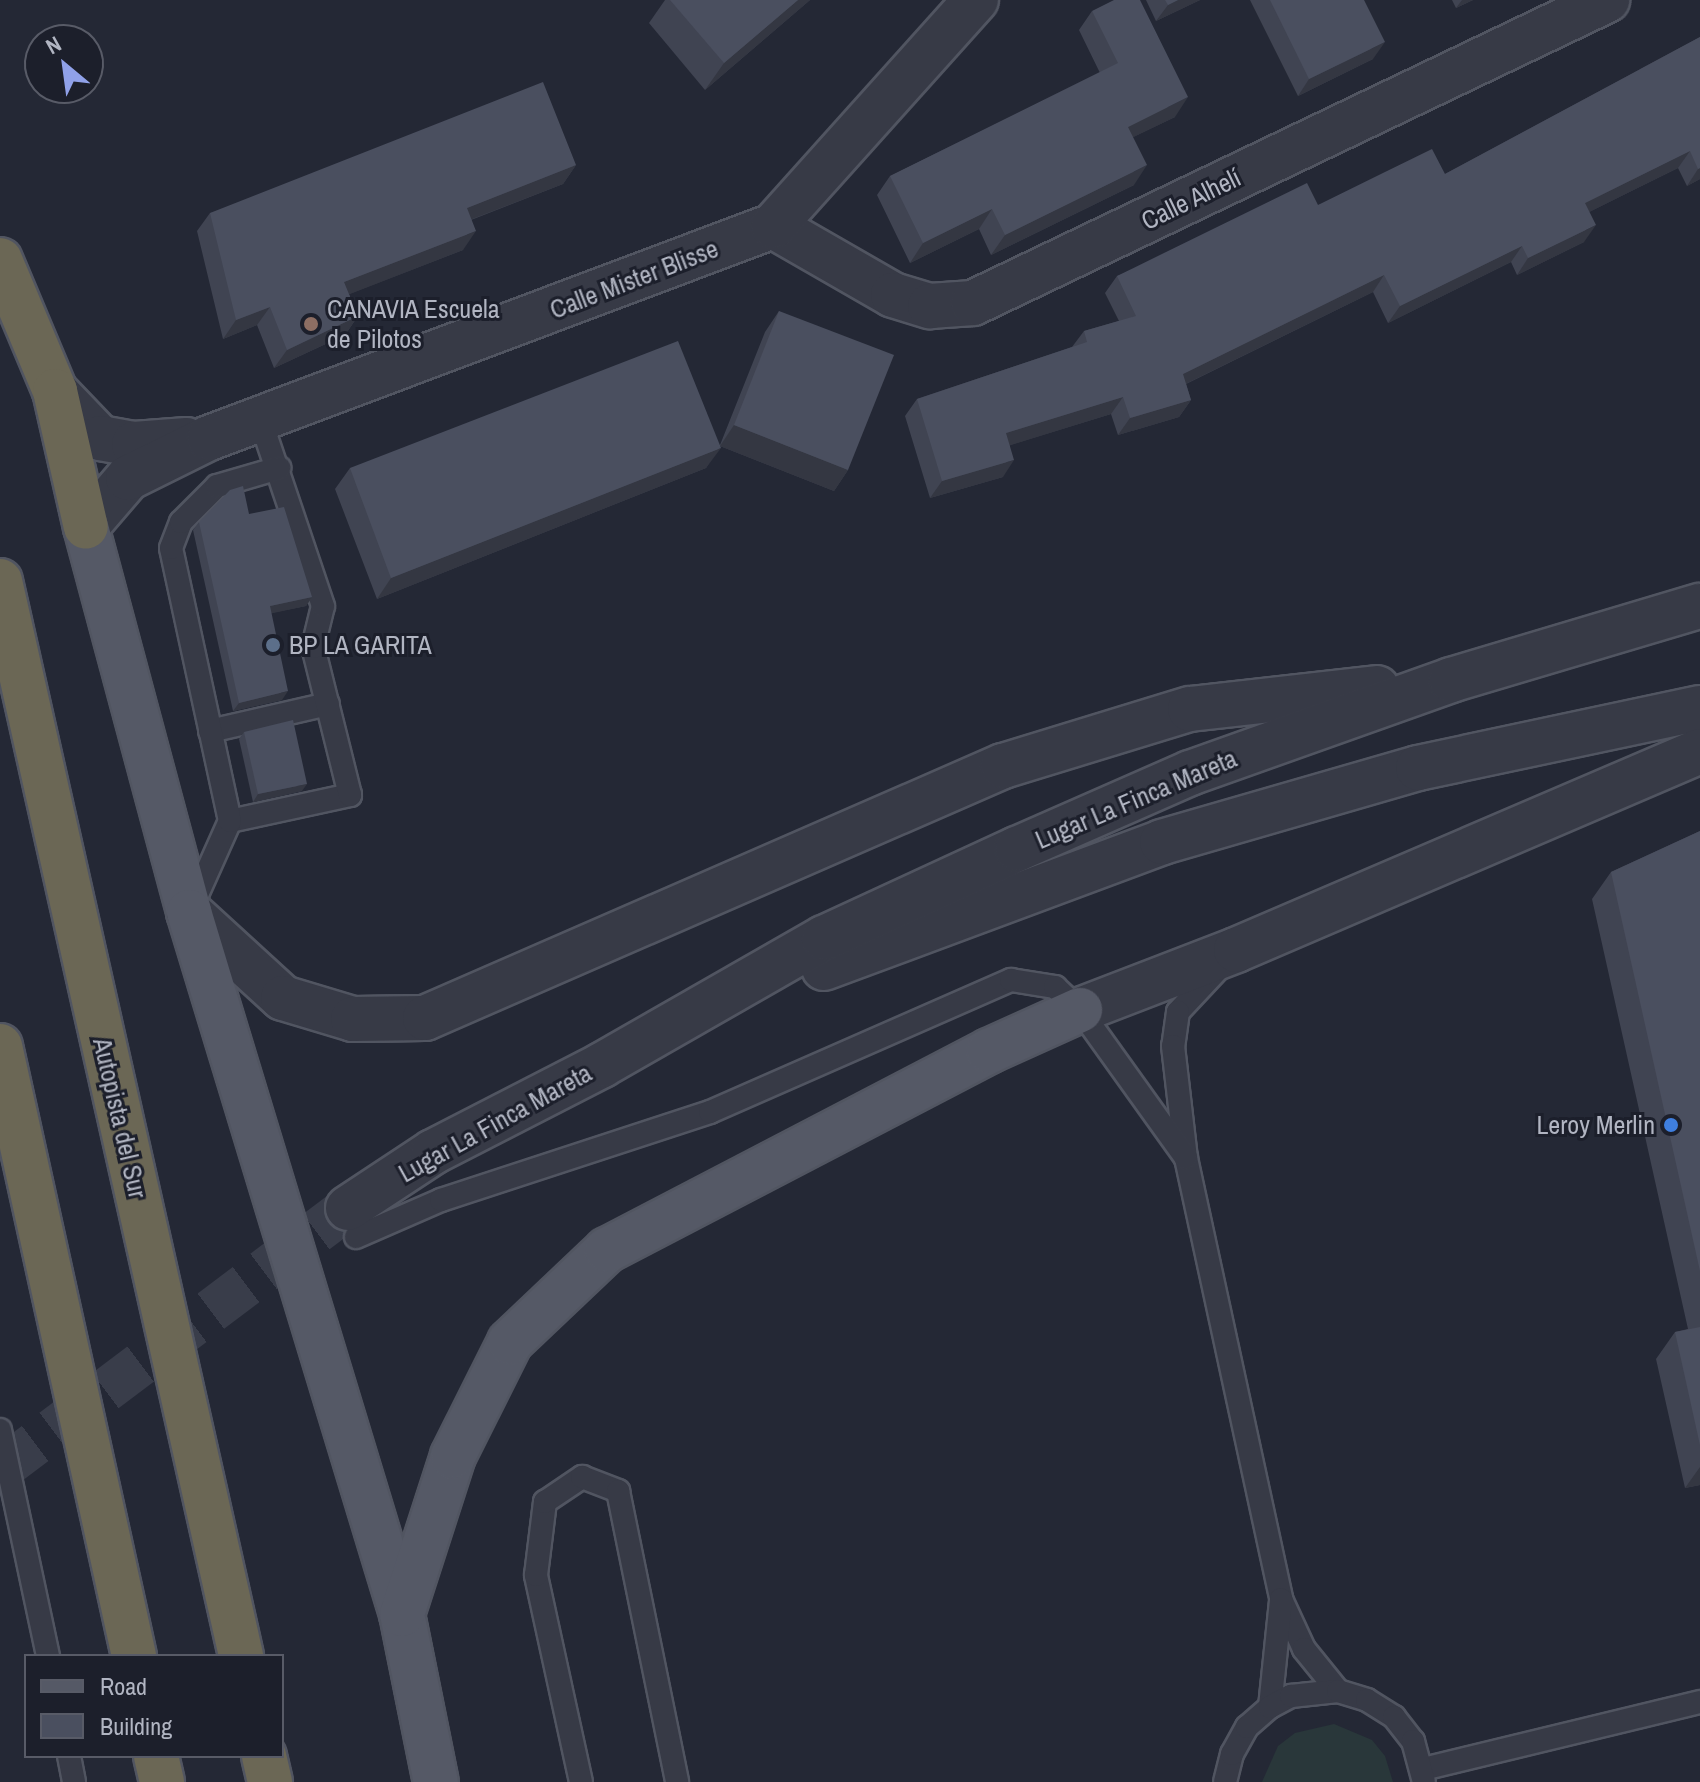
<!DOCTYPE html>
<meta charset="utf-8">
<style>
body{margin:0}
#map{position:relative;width:1700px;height:1782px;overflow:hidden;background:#242835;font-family:"Archivo Narrow",sans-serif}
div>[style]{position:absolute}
.green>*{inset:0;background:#29373a}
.tertiary-tunnel>*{height:44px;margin-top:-22px;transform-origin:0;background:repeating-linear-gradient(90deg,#393d4a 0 44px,transparent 0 66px)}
.roads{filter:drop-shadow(2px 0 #515561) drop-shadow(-2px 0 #515561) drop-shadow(0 2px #515561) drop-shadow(0 -2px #515561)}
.service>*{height:22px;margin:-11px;padding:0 11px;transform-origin:11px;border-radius:11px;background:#373a46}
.minor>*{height:44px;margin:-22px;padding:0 22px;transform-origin:22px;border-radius:22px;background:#373a46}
.tertiary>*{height:44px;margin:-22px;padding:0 22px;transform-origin:22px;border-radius:22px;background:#373a46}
.primary>*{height:44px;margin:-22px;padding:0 22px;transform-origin:22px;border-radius:22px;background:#555966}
.motorway>*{height:44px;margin:-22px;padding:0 22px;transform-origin:22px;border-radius:22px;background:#6b6755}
.wall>*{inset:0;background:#404452}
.shaded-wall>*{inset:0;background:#343742}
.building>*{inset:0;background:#4a4f5f}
.dots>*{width:22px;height:22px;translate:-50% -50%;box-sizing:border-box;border:4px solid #1c1f2b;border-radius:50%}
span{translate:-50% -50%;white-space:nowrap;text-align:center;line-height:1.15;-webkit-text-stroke:6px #1c1f2b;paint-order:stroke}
.street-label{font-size:26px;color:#b1b5c2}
.poi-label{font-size:26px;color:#b1b5c2}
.left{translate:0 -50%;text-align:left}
.right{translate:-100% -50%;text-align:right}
.legend{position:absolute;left:24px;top:1654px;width:260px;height:104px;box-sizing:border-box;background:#1c1f2b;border:2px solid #585b67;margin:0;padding:10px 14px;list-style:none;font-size:24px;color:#b1b5c2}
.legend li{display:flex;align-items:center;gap:16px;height:40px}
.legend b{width:40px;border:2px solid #585b67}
.north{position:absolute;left:24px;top:24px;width:80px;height:80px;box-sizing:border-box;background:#1c1f2b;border:2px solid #585b67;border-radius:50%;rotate:331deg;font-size:22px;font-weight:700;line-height:32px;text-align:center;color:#b1b5c2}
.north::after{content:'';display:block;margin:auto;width:28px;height:36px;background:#90a1e9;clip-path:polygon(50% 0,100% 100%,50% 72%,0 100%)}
</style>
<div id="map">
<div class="green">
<i style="clip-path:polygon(1334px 1724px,1372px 1740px,1385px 1756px,1393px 1782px,1262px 1782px,1278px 1746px,1295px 1733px)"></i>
</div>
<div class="tertiary-tunnel">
<i style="left:0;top:1470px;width:436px;rotate:-37deg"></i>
</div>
<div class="roads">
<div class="service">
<i style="left:210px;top:731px;width:121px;rotate:-12.9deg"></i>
<i style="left:230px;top:821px;width:123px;rotate:-12.2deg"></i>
<i style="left:350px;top:795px;width:153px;rotate:-104deg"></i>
<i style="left:313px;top:647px;width:42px;rotate:-76.3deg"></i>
<i style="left:323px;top:606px;width:197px;rotate:-108.6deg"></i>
<i style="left:191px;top:908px;width:95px;rotate:-65.9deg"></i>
<i style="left:230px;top:821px;width:279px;rotate:-102.2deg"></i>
<i style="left:171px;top:548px;width:28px;rotate:-69deg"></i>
<i style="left:181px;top:522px;width:51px;rotate:-45deg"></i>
<i style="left:217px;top:486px;width:65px;rotate:-16.2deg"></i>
<i style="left:1221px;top:966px;width:63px;rotate:133.1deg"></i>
<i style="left:1178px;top:1012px;width:34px;rotate:98deg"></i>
<i style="left:1173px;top:1046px;width:113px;rotate:83.4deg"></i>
<i style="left:1186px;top:1158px;width:451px;rotate:77.8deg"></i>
<i style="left:1281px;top:1599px;width:55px;rotate:65.3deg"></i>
<i style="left:1304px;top:1649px;width:54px;rotate:51deg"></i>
<i style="left:356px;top:1237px;width:93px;rotate:-23.5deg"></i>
<i style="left:441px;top:1200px;width:283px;rotate:-18.1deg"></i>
<i style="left:710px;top:1112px;width:329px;rotate:-23.7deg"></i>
<i style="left:1011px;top:980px;width:45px;rotate:9deg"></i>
<i style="left:1055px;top:987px;width:34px;rotate:43deg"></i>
<i style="left:1080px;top:1010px;width:182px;rotate:54.4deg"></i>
<i style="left:0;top:1430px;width:231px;rotate:78deg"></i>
<i style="left:1270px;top:1707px;width:108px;rotate:-84.1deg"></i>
<i style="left:69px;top:1756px;width:26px;rotate:79deg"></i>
<i style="left:1423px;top:1769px;width:285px;rotate:-13.6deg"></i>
<i style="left:581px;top:1782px;width:212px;rotate:-102.3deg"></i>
<i style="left:536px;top:1575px;width:74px;rotate:-83deg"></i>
<i style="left:545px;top:1502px;width:45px;rotate:-34deg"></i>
<i style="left:582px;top:1477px;width:39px;rotate:21deg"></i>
<i style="left:618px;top:1491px;width:297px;rotate:78.5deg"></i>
<i style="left:1225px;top:1782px;width:29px;rotate:-76deg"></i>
<i style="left:1232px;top:1754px;width:31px;rotate:-61deg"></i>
<i style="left:1247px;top:1727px;width:30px;rotate:-41deg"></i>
<i style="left:1270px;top:1707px;width:24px;rotate:-28deg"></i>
<i style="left:1291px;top:1696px;width:47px;rotate:-6.1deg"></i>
<i style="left:1338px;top:1691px;width:30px;rotate:17deg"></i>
<i style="left:1367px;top:1700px;width:32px;rotate:32deg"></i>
<i style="left:1394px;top:1717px;width:31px;rotate:52deg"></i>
<i style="left:1413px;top:1741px;width:42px;rotate:75deg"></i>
</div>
<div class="minor">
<i style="left:773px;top:226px;width:138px;rotate:29.9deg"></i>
<i style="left:893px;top:295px;width:39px;rotate:17deg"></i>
<i style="left:930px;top:306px;width:43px;rotate:-4deg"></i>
<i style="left:973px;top:303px;width:703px;rotate:-25.54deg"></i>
<i style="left:55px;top:391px;width:65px;rotate:46.2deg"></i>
<i style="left:100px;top:438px;width:35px;rotate:10deg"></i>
<i style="left:134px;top:444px;width:53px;rotate:-4.3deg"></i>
<i style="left:86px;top:527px;width:65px;rotate:-49.4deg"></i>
<i style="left:128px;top:478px;width:90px;rotate:-26.3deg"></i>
<i style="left:209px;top:438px;width:603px;rotate:-20.6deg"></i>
<i style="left:773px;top:226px;width:304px;rotate:-48.1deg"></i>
</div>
<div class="tertiary">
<i style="left:189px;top:912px;width:127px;rotate:42.5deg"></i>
<i style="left:283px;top:998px;width:73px;rotate:16.7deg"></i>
<i style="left:353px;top:1019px;width:72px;rotate:-0.8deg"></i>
<i style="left:425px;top:1018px;width:631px;rotate:-23.56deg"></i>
<i style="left:1003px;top:766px;width:195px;rotate:-17deg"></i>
<i style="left:1190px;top:709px;width:188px;rotate:-6.4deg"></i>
<i style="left:824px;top:968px;width:361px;rotate:-20.4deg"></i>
<i style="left:1162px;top:842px;width:266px;rotate:-16.1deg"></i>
<i style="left:1418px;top:768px;width:288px;rotate:-12deg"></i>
<i style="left:1080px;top:1010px;width:167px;rotate:-21deg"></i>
<i style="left:1236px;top:950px;width:505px;rotate:-23.21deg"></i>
<i style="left:348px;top:1208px;width:102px;rotate:-33.4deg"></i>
<i style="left:433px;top:1152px;width:190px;rotate:-27.2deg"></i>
<i style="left:602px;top:1065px;width:256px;rotate:-29.8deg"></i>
<i style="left:824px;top:938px;width:213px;rotate:-24.8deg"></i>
<i style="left:1017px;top:849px;width:189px;rotate:-23.7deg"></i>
<i style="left:1190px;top:773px;width:277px;rotate:-19.6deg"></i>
<i style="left:1451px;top:680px;width:260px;rotate:-16.6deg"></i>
</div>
<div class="primary">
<i style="left:86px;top:527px;width:399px;rotate:75deg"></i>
<i style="left:189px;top:912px;width:734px;rotate:73.12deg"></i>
<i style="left:402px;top:1614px;width:171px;rotate:78.6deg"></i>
<i style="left:402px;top:1614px;width:166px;rotate:-72.1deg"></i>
<i style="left:453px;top:1456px;width:127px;rotate:-63.4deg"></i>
<i style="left:510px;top:1342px;width:134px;rotate:-43.5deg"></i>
<i style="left:607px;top:1250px;width:431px;rotate:-27.5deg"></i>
<i style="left:989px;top:1051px;width:100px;rotate:-24.3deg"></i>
</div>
<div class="motorway">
<i style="left:0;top:260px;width:142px;rotate:67.2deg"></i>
<i style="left:55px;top:391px;width:139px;rotate:77.2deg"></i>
<i style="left:0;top:581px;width:1102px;rotate:77.36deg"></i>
<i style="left:0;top:1046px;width:625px;rotate:77.61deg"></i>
<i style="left:156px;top:1756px;width:27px;rotate:77deg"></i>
<i style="left:264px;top:1756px;width:27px;rotate:77deg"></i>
</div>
</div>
<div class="wall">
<i style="clip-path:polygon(665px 0,810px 0,705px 90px,649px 23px)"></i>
<i style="clip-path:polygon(1146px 0,1200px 0,1156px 21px)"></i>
<i style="clip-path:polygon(1250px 0,1364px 0,1373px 59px,1298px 96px)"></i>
<i style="clip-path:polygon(1452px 0,1473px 0,1456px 8px)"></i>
<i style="clip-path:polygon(1092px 11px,1175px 117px,1133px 137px,1134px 185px,991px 255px,979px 229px,910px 263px,877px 195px,890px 176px,1100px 73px,1079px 30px)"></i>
<i style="clip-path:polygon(1700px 37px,1700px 179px,1687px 186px,1678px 168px,1589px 212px,1584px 242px,1517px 275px,1511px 262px,1388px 323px,1373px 292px,1186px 384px,1191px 400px,1179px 417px,1118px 435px,1111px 414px,1010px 445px,1003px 477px,930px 498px,905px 416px,917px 399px,1072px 347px,1084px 331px,1119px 321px,1105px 293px,1117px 276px,1318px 205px,1445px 174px)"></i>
<i style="clip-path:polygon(576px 165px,563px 184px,471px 220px,463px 250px,349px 294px,358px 316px,345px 335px,274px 368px,257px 325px,223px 339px,197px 231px,210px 213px)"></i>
<i style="clip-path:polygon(779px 311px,848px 470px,834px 491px,720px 446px,706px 468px,377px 599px,335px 489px,350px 468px,720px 445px,765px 332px)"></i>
<i style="clip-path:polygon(199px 522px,312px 597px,306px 606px,271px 613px,282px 700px,233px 711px,193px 530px)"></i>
<i style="clip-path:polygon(244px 732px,302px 791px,253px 802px,239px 739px)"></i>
<i style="clip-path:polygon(1700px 831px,1700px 1485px,1685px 1488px,1656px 1359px,1675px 1332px,1688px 1329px,1592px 899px,1611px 872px)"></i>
</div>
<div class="shaded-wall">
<i style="clip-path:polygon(798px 0,810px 0,705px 90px,724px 63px)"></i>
<i style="clip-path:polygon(1178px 0,1200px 0,1156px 21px,1168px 5px)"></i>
<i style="clip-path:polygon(1462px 0,1473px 0,1456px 8px)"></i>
<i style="clip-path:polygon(1385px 42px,1373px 59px,1298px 96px,1309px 79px)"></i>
<i style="clip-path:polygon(1188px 97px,1175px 117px,1115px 146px,1128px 127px)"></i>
<i style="clip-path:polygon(1690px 151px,1678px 168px,1573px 220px,1585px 203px)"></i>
<i style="clip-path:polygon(576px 165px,563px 184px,454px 226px,467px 208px)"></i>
<i style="clip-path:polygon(1147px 165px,1134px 185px,991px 255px,1005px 235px)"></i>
<i style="clip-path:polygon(1700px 168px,1700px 179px,1687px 186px,1698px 169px)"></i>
<i style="clip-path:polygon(992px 209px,979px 229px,910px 263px,923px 243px)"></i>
<i style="clip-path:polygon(1596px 225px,1584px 242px,1517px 275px,1528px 258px)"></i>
<i style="clip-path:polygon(476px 231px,463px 250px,332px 301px,344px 282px)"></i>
<i style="clip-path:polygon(1522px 246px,1511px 262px,1388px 323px,1400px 306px)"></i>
<i style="clip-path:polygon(1384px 275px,1373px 292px,1171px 391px,1183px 374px)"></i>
<i style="clip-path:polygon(270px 307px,257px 325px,223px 339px,236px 320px)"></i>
<i style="clip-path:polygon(358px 316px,345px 335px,274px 368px,287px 350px)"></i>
<i style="clip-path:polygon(1123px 397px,1111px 414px,995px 450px,1006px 433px)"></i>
<i style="clip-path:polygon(1191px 400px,1179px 417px,1118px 435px,1130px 418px)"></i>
<i style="clip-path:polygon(734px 425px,848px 470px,834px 491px,720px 446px)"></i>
<i style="clip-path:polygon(721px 448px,706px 468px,377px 599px,391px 578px)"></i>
<i style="clip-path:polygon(1014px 460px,1003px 477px,930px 498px,942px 481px)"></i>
<i style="clip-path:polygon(312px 597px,306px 606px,264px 615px,270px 606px)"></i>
<i style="clip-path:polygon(288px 691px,282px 700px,233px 711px,239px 703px)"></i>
<i style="clip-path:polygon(307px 784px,302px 791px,253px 802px,258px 794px)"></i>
<i style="clip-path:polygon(1700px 1467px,1700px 1485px,1685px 1488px)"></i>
</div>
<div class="building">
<i style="clip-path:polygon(670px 0,798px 0,724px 63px)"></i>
<i style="clip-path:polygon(1114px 0,1140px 0,1188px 97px,1128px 127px,1147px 165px,1005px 235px,992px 209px,923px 243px,890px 176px,1118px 63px,1092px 11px)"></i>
<i style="clip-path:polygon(1165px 0,1178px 0,1168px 5px)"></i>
<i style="clip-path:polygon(1270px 0,1364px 0,1385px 42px,1309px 79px)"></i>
<i style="clip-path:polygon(1700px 37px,1700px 168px,1698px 169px,1690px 151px,1585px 203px,1596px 225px,1528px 258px,1522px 246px,1400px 306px,1384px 275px,1183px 374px,1191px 400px,1130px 418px,1123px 397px,1006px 433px,1014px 460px,942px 481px,917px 399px,1087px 342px,1084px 331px,1136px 316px,1117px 276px,1307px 183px,1318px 205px,1432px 149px,1445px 174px)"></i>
<i style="clip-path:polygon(543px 82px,576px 165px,467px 208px,476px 231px,344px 282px,358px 316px,287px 350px,270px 307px,236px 320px,210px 213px)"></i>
<i style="clip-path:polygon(779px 311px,894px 355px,848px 470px,734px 425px)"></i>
<i style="clip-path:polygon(678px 341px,721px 448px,391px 578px,350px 468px)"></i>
<i style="clip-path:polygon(243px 486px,249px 514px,284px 507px,312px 597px,270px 606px,288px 691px,239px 703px,199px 522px,230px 490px)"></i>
<i style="clip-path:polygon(293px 720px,307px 784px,258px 794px,244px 732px)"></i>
<i style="clip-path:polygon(1700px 831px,1700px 1271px,1611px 872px)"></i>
<i style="clip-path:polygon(1700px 1327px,1700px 1445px,1675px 1332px)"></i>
</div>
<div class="dots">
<i style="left:311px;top:324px;background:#8d6e63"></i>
<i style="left:273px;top:645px;background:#5c6f8a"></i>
<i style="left:1671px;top:1125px;background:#3f7fe0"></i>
</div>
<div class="street-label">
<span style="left:1191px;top:199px;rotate:-26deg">Calle Alhelí</span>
<span style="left:634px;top:279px;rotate:-21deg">Calle Mister Blisse</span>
<span style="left:1136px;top:799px;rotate:-23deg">Lugar La Finca Mareta</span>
<span style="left:120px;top:1118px;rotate:77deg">Autopista del Sur</span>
<span style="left:495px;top:1123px;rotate:-29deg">Lugar La Finca Mareta</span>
</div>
<div class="poi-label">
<span class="left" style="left:327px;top:324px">CANAVIA Escuela<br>de Pilotos</span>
<span class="left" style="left:289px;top:645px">BP LA GARITA</span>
<span class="right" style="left:1655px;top:1125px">Leroy Merlin</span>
</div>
<ul class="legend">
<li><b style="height:10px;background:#555966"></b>Road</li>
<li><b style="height:22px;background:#4a4f5f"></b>Building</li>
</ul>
<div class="north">N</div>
</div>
